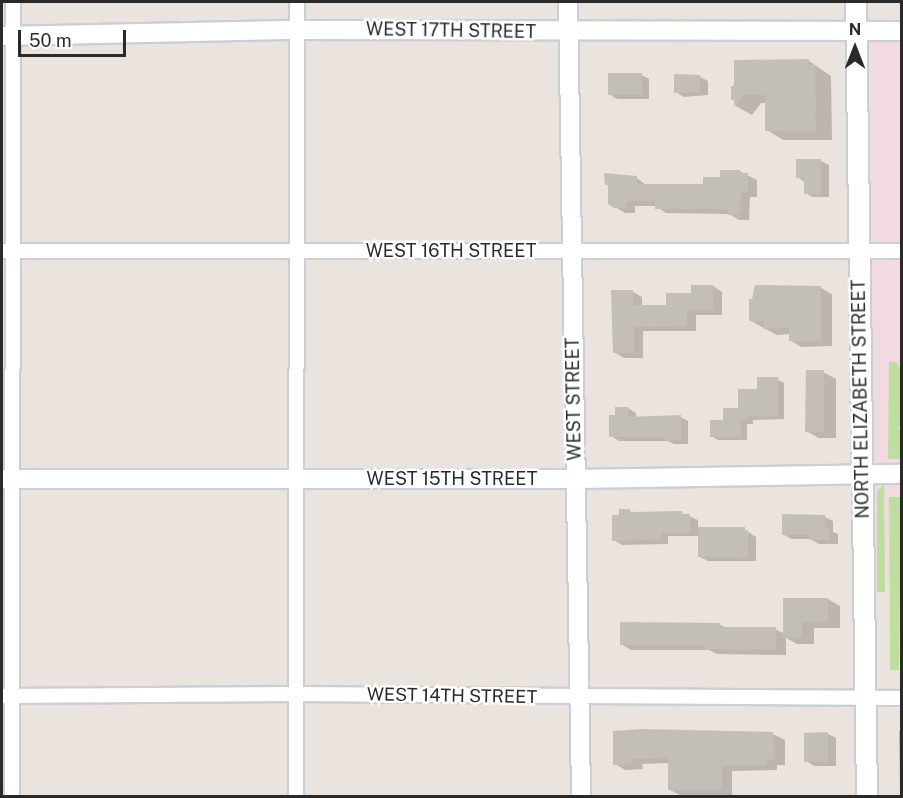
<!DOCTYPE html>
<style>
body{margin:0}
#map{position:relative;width:903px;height:798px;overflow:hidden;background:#ebe3dd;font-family:"Public Sans",sans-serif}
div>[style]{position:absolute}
.medical>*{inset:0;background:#f1dbe0}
.green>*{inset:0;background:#bede9e}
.shadow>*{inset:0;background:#0003}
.building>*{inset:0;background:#c4beb9}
.roads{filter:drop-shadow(2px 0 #c9ced7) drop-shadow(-2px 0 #c9ced7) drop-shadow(0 2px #c9ced7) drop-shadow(0 -2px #c9ced7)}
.minor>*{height:14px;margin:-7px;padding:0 7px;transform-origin:7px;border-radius:7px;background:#fff}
.tertiary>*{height:18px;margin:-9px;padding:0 9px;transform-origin:9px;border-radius:9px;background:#fff}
.secondary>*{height:20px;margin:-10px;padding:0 10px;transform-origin:10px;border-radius:10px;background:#fff}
span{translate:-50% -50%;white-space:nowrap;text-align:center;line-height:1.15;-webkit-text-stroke:5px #fff;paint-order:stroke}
.street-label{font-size:18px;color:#2a2a2a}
.frame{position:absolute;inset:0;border:3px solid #2a2a2a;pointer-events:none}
.north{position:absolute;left:825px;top:18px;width:60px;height:60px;-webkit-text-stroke:4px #fff;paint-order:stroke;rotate:0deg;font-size:16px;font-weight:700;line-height:24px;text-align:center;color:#2a2a2a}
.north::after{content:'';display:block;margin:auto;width:21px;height:27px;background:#2a2a2a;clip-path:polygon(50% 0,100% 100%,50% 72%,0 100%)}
.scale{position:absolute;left:18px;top:30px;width:108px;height:27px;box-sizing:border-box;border:3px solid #2a2a2a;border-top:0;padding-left:8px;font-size:18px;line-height:21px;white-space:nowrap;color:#2a2a2a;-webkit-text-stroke:4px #fff;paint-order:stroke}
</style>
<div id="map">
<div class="medical">
<i style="clip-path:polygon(856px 31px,901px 31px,901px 579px,863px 579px)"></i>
</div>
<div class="green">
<i style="clip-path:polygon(889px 362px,896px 362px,901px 369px,901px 429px,897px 427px,901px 432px,901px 459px,888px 459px)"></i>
<i style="clip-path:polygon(884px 484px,885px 592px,877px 592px,877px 491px)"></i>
<i style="clip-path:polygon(889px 497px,901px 497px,899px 670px,890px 670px)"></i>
</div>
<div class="shadow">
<i style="clip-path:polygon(809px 61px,831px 76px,832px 140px,783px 140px,767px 130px,767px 103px,761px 103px,752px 115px,736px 106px,736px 101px,732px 99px)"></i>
<i style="clip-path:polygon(641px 75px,649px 79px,649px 99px,617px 99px,609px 94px)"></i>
<i style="clip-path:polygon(700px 77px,708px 81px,708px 95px,684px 97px,676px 92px)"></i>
<i style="clip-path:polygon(821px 161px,829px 165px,829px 197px,813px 197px,805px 193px,805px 182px,797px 177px)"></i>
<i style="clip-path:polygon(739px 171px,757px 180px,757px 197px,750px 197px,749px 220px,739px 220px,729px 214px,666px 213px,656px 206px,635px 206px,635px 213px,625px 213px,615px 207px,610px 187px,606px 184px,637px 178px,646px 185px,704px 185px)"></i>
<i style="clip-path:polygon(713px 286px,722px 292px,722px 315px,696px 315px,696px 331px,643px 331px,643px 358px,624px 358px,614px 352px,633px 292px,642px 297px,642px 306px,668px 306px)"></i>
<i style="clip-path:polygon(821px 288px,832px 294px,832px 346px,801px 347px,790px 340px,790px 334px,777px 335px,751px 321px)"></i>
<i style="clip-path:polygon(823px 372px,836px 379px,836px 438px,819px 438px,806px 431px)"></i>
<i style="clip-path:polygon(777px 379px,784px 383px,784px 419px,753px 420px,753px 424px,747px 424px,747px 440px,718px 440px,711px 436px,759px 391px)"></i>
<i style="clip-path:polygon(628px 408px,636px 413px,636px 418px,680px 417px,688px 421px,688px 444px,674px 444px,668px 441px,619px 441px,611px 436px,616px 416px)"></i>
<i style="clip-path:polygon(630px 511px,635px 514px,681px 513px,698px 520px,698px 528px,744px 529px,756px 537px,756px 561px,708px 561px,700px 557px,700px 536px,668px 536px,668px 544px,622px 545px,614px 540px,621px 517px)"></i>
<i style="clip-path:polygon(825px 517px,833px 521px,833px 532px,838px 534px,838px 544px,819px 544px,810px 539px,792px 539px,784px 535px)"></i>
<i style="clip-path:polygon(828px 599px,840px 606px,840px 628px,814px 628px,814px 644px,797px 644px,786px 638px,786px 655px,717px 654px,709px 650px,631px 650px,621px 644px,719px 624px,726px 628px,775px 629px,785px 634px)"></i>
<i style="clip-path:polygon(721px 731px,727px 734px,775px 735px,785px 740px,785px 765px,777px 765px,777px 770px,732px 771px,732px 795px,680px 795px,670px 790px,670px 763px,642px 764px,643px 769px,625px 770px,615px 764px,615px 732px)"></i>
<i style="clip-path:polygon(899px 731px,902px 731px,902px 796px,900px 796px)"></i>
<i style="clip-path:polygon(828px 734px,836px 738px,836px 766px,814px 766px,806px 761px)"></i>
</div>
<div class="building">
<i style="clip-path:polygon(809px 59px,809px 65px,815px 65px,816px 131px,765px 131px,765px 95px,744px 95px,734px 107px,734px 100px,731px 100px,731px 86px,734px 86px,734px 60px)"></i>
<i style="clip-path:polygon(608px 73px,642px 73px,642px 95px,608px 95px)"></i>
<i style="clip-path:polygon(674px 74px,700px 75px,700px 92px,674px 93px)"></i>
<i style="clip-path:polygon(796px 159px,821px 159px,821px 194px,804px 194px,804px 178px,796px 178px)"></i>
<i style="clip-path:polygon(720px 170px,740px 170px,740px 173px,748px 173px,748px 192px,741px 192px,740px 215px,728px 215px,728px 210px,721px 209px,655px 209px,655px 201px,626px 201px,626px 208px,614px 208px,608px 204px,608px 185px,605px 185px,604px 173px,637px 176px,637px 184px,703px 184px,703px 177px,720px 177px)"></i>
<i style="clip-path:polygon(691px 285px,713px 285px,713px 310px,687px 310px,687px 326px,634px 327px,634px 353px,613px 353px,611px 290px,633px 290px,633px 305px,666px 305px,666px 293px,691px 293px)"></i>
<i style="clip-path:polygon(755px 285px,821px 286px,821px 341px,789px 341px,789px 328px,764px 329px,764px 321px,749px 321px,749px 299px,752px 299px)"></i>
<i style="clip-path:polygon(806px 370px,824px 370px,824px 432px,805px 432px)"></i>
<i style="clip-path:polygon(757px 377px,778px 377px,778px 416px,747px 417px,747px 420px,741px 421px,741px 437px,710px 437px,710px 420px,723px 420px,723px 408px,738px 408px,738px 389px,757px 389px)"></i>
<i style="clip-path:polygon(615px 407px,628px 407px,628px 417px,681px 415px,681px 440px,665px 441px,665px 437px,609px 437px,609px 415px,615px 415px)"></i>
<i style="clip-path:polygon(619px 509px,630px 509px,630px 512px,682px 511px,682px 514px,690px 514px,690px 533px,661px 533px,661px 540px,612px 541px,612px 515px,619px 515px)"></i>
<i style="clip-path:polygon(782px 514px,825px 515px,826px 528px,830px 528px,830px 540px,810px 540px,810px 535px,782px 535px)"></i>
<i style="clip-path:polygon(698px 527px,745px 527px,745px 530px,748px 530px,748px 558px,698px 557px)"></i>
<i style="clip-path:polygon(783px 598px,828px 598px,828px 622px,802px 622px,802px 638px,783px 638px)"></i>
<i style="clip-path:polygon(620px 622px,720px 623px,720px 627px,776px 627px,776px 650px,705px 649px,705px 645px,620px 645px)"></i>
<i style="clip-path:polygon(642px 729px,773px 732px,775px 760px,767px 760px,767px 765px,722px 766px,722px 790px,668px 790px,668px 758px,633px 759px,633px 764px,613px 765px,613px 731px)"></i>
<i style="clip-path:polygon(828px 732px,828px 762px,804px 762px,804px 733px)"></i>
</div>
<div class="roads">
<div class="minor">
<i style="left:2px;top:251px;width:900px"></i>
<i style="left:2px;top:696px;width:293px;rotate:-0.4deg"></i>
<i style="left:295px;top:694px;width:607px;rotate:0.38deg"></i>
<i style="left:12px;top:796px;width:794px;rotate:-89.93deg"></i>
<i style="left:296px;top:796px;width:794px;rotate:-89.93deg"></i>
</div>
<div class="tertiary">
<i style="left:568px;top:2px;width:794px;rotate:89.06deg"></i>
<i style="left:2px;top:36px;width:295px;rotate:-1.2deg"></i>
<i style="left:297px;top:30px;width:605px;rotate:0.09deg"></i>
<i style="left:2px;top:479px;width:573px"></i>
<i style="left:575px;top:479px;width:327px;rotate:-0.9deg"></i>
</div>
<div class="secondary">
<i style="left:856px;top:2px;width:794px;rotate:89.21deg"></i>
</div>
</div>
<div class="street-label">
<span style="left:451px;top:31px;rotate:1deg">WEST 17TH STREET</span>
<span style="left:451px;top:251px">WEST 16TH STREET</span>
<span style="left:574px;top:399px;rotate:-91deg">WEST STREET</span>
<span style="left:861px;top:399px;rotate:-91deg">NORTH ELIZABETH STREET</span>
<span style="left:452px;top:479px">WEST 15TH STREET</span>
<span style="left:452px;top:696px;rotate:1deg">WEST 14TH STREET</span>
</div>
<div class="frame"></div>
<div class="north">N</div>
<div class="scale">50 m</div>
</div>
